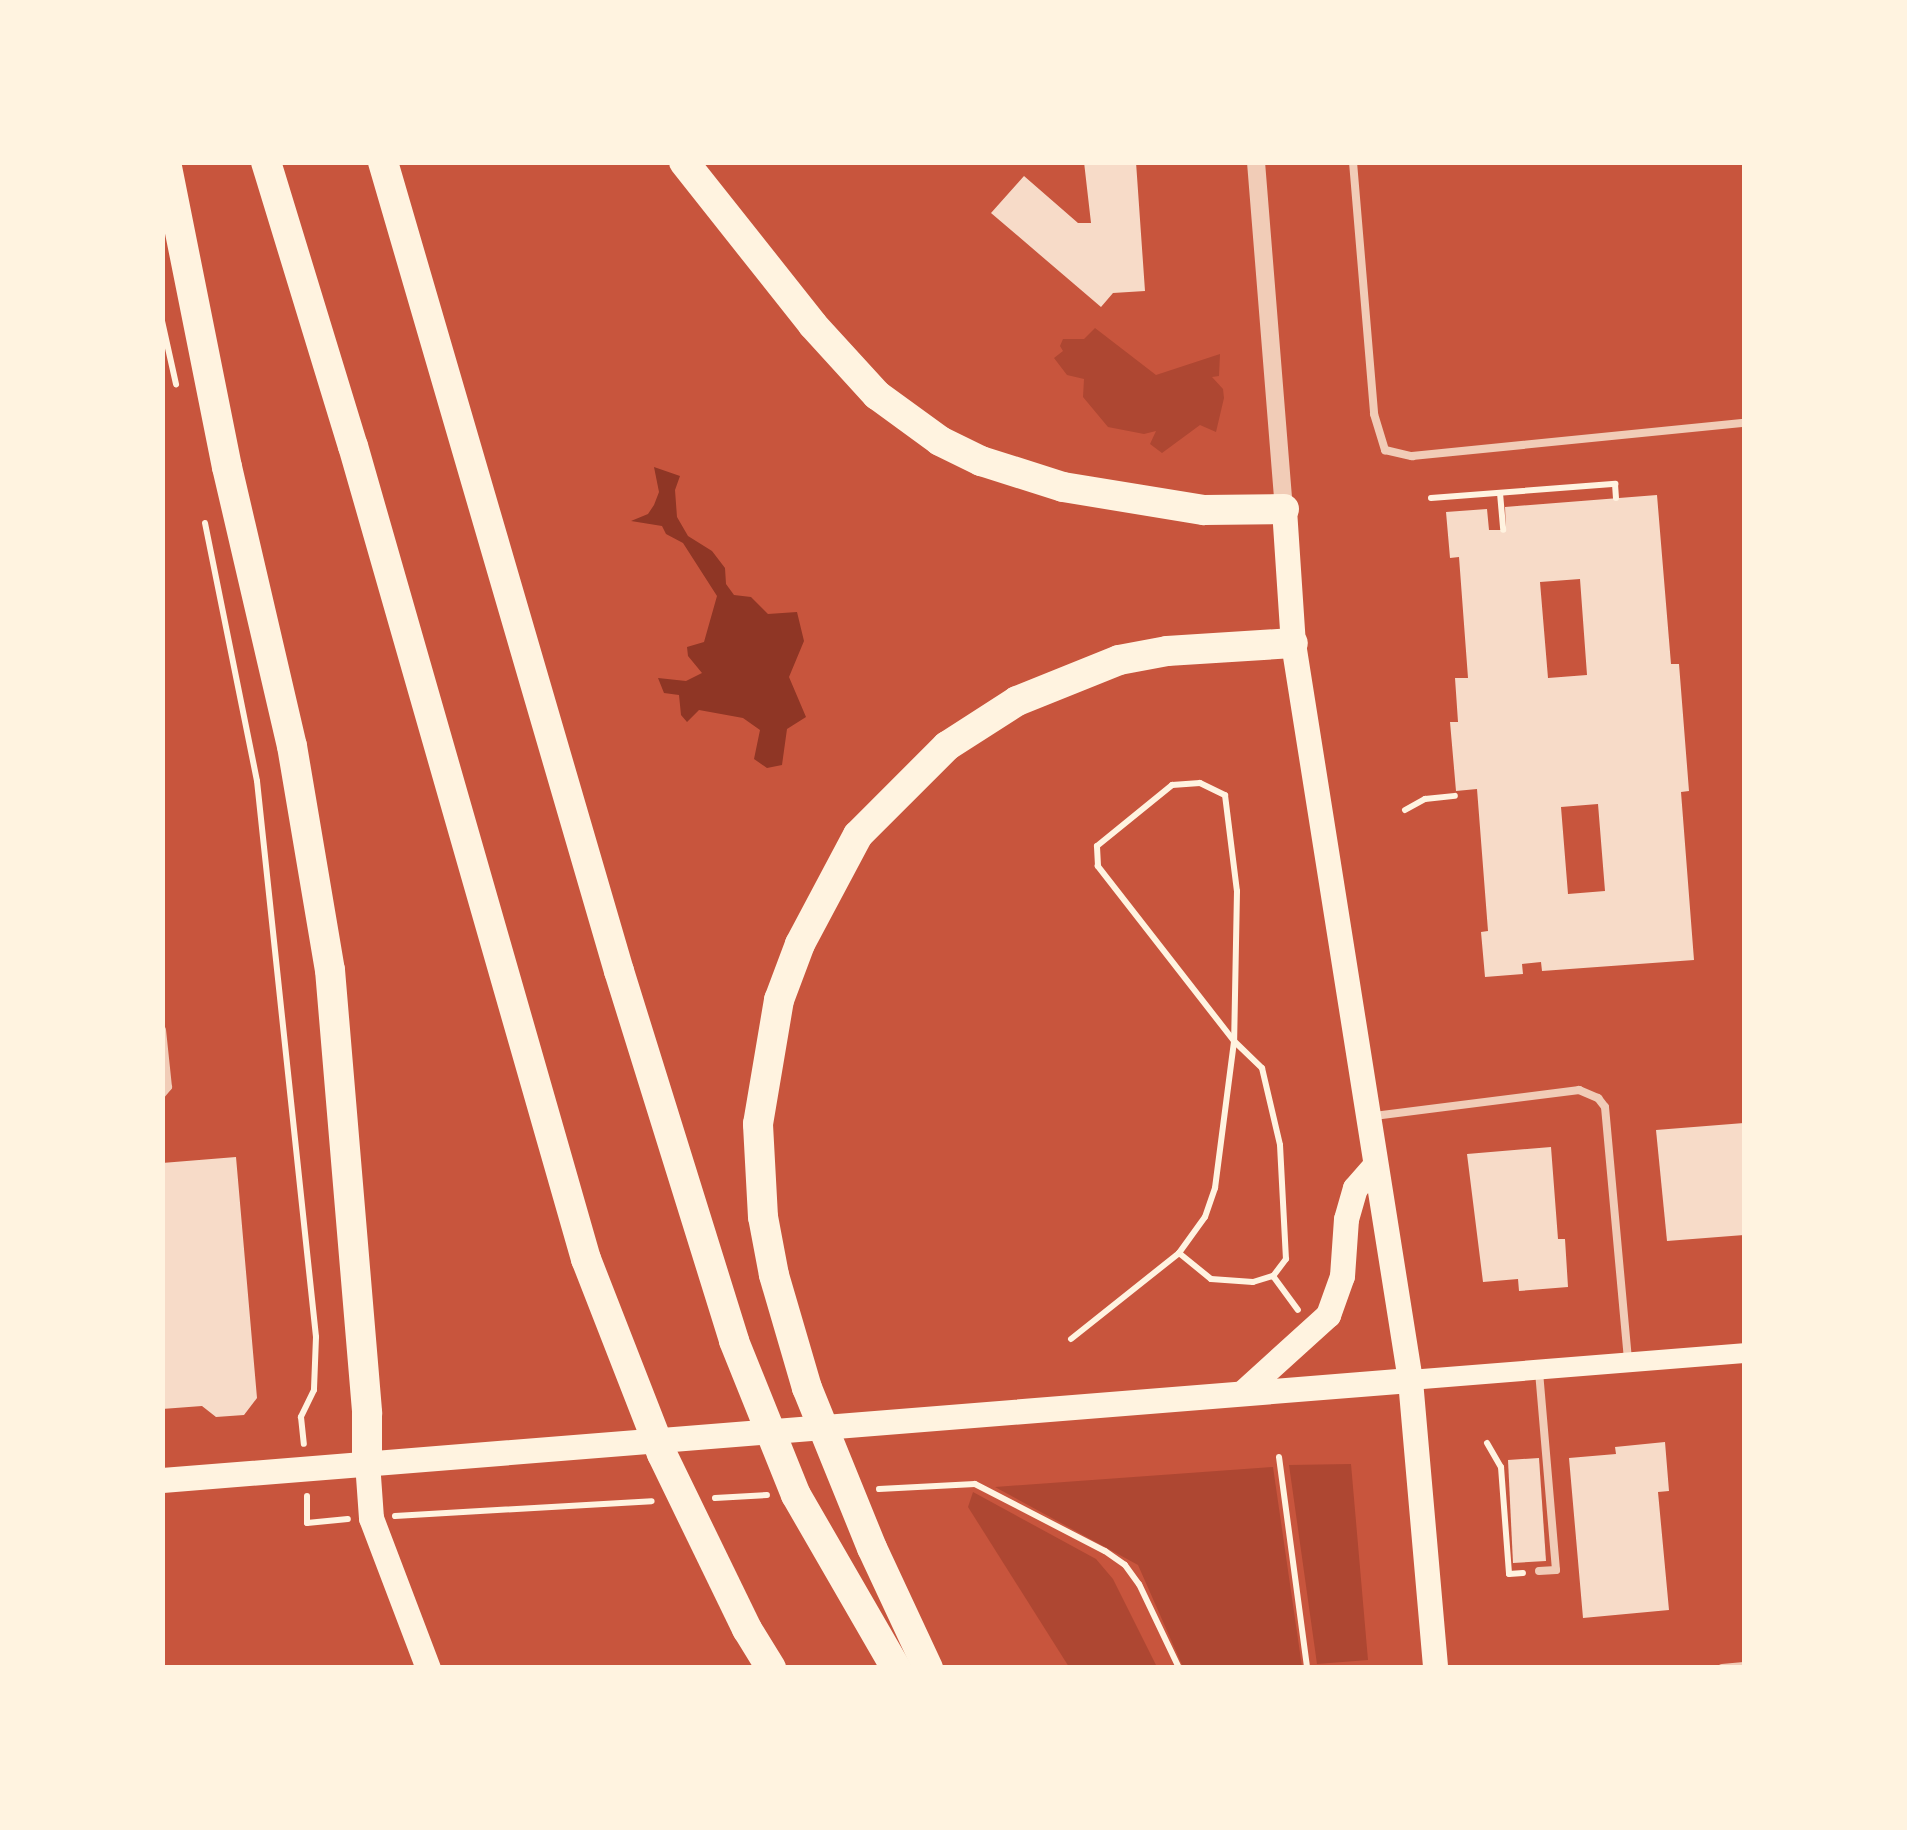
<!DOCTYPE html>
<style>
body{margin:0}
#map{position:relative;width:1907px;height:1830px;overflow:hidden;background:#c8553d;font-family:Mulish,sans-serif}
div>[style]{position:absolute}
.green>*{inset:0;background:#ae4732}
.water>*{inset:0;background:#8f3625}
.building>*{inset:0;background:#f7dbc8}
.path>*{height:6px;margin:-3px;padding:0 3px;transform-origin:3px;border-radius:3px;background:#fff3e0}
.service>*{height:8px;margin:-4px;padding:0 4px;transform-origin:4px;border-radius:4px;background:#f1ccb7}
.tertiary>*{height:18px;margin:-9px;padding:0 9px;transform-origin:9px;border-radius:9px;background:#f1ccb7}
.secondary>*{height:20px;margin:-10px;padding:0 10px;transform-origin:10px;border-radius:10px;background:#fff3e0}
.primary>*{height:25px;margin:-12.5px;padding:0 12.5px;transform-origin:12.5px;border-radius:12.5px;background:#fff3e0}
.motorway>*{height:30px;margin:-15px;padding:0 15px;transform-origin:15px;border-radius:15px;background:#fff3e0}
span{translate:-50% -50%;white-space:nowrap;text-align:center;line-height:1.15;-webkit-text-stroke:8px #fff3e0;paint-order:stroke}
.frame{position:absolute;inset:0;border:165px solid #fff3e0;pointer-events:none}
</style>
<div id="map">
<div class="green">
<i style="clip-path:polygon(1095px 328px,1156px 375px,1220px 354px,1219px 376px,1212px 377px,1223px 389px,1224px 398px,1216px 432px,1200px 425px,1162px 453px,1150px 444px,1156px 431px,1144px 434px,1108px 427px,1083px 397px,1084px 379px,1067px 375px,1054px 358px,1063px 351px,1060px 346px,1063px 339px,1084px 339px)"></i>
<i style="clip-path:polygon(1351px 1464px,1368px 1660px,1317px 1664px,1289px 1465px)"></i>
<i style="clip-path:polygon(1273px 1467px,1302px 1667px,1183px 1667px,1138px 1565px,995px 1487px)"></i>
<i style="clip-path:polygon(973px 1492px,1096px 1559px,1113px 1579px,1157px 1667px,1069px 1667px,968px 1507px)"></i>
</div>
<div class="water">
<i style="clip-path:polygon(654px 467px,680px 476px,675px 490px,677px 517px,688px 536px,712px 551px,725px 568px,726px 584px,734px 595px,751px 597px,768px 614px,797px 612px,804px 641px,789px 677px,806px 717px,787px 729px,782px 765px,767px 768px,754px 759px,760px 730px,743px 718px,699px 710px,687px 722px,681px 715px,679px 695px,664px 693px,658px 678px,686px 681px,702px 673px,688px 656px,687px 647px,704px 642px,717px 596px,683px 543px,666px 534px,662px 526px,631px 521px,648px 514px,654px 505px,659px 492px)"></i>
</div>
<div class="building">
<i style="clip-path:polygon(1084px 162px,1136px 162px,1145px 291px,1113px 293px,1101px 307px,991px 213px,1024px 176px,1078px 223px,1091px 223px)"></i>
<i style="clip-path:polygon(evenodd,1657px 495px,1671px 664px,1679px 664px,1689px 791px,1681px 792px,1694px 960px,1542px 971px,1541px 962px,1522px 964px,1523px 974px,1485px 977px,1481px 932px,1488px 931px,1477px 789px,1456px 791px,1450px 722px,1458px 722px,1455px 678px,1468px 678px,1459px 557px,1450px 558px,1446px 512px,1487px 509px,1489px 530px,1503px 530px,1506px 529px,1505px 507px,1657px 495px,1580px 579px,1587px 675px,1548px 678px,1540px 582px,1580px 579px,1657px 495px,1598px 804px,1605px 891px,1568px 894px,1561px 807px,1598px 804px)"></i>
<i style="clip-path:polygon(1744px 1123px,1744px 1235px,1667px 1241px,1656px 1130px)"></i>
<i style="clip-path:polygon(1551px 1147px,1558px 1239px,1565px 1239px,1568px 1287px,1519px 1291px,1518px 1279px,1483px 1282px,1467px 1154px)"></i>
<i style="clip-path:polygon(236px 1157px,257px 1398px,244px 1415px,216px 1417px,202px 1406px,162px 1409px,162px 1163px)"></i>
<i style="clip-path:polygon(1665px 1442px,1669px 1491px,1658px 1492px,1669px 1610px,1583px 1618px,1569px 1458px,1616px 1454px,1615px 1447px)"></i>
<i style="clip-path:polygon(1539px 1458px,1546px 1561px,1513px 1563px,1508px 1460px)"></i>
</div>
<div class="path">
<i style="left:162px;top:321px;width:65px;rotate:77.5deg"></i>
<i style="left:1500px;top:493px;width:37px;rotate:85deg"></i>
<i style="left:1431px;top:498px;width:185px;rotate:-4.4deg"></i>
<i style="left:1615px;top:484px;width:14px;rotate:86deg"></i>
<i style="left:205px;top:523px;width:263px;rotate:78.6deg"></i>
<i style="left:257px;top:781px;width:559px;rotate:83.94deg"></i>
<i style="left:316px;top:1337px;width:53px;rotate:92.2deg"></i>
<i style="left:314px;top:1390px;width:30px;rotate:116deg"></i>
<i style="left:301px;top:1417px;width:27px;rotate:84deg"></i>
<i style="left:1405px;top:810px;width:23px;rotate:-29deg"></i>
<i style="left:1425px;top:799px;width:30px;rotate:-6deg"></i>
<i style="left:1179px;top:1253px;width:41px;rotate:39.1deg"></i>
<i style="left:1211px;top:1279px;width:42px;rotate:4.1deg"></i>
<i style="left:1253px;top:1282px;width:21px;rotate:-17deg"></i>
<i style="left:1273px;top:1276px;width:42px;rotate:53.7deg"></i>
<i style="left:1071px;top:1339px;width:138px;rotate:-38.5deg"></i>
<i style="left:1179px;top:1253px;width:44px;rotate:-54.2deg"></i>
<i style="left:1205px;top:1217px;width:31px;rotate:-71deg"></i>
<i style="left:1215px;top:1188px;width:148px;rotate:-82.6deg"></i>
<i style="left:1234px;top:1041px;width:222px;rotate:-127.9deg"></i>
<i style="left:1098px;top:866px;width:20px;rotate:-93deg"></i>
<i style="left:1097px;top:846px;width:97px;rotate:-39.1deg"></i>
<i style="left:1172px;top:785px;width:28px;rotate:-4deg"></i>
<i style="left:1200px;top:783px;width:28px;rotate:26deg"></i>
<i style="left:1225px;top:795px;width:97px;rotate:82.9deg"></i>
<i style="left:1237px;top:891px;width:150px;rotate:91.1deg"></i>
<i style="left:1234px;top:1041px;width:39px;rotate:44deg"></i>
<i style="left:1262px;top:1068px;width:79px;rotate:76.8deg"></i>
<i style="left:1280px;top:1145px;width:114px;rotate:87deg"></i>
<i style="left:1286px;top:1259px;width:21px;rotate:127deg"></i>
<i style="left:1487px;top:1443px;width:28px;rotate:60deg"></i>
<i style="left:1501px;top:1467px;width:107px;rotate:85.7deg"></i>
<i style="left:1509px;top:1574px;width:14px;rotate:-4deg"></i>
<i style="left:1279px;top:1457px;width:213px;rotate:82.4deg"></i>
<i style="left:879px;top:1489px;width:96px;rotate:-3deg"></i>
<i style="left:975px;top:1484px;width:146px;rotate:27.3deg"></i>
<i style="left:1105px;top:1551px;width:24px;rotate:35deg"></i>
<i style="left:1125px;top:1565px;width:24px;rotate:54deg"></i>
<i style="left:1139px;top:1584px;width:93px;rotate:64.5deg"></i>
<i style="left:307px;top:1496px;width:27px;rotate:90deg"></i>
<i style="left:307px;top:1523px;width:41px;rotate:-5.6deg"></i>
<i style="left:715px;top:1498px;width:52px;rotate:-3.3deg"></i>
<i style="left:395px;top:1516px;width:257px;rotate:-3.3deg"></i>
</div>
<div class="service">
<i style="left:1353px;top:162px;width:253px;rotate:85.2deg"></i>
<i style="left:1374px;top:414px;width:38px;rotate:73deg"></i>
<i style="left:1385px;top:450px;width:28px;rotate:13deg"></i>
<i style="left:1412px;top:456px;width:334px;rotate:-5.7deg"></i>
<i style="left:162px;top:1030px;width:57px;rotate:84deg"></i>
<i style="left:168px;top:1087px;width:9px;rotate:131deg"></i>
<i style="left:1374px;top:1116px;width:207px;rotate:-7.2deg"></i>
<i style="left:1579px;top:1090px;width:21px;rotate:23deg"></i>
<i style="left:1598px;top:1098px;width:11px;rotate:52deg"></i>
<i style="left:1605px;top:1107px;width:252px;rotate:84.8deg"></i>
<i style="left:1539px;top:1571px;width:17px;rotate:-3deg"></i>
<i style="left:1556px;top:1570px;width:198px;rotate:-94.9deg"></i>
<i style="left:1722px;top:1668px;width:22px;rotate:-5deg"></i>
</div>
<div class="tertiary">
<i style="left:1256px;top:162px;width:348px;rotate:85.4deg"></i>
</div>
<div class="secondary">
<i style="left:1410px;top:1380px;width:335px;rotate:-4.6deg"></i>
</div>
<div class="primary">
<i style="left:1284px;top:509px;width:134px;rotate:86.2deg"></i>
<i style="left:1293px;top:643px;width:746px;rotate:80.98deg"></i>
<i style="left:1410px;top:1380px;width:289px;rotate:85deg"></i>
<i style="left:1243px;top:1392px;width:115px;rotate:-42.2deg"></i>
<i style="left:1328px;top:1315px;width:41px;rotate:-70.3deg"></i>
<i style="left:1342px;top:1276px;width:57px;rotate:-86deg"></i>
<i style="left:1346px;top:1219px;width:32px;rotate:-74deg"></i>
<i style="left:1355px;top:1188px;width:30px;rotate:-49deg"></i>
<i style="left:367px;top:1462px;width:56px;rotate:85.9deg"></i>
<i style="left:371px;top:1518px;width:160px;rotate:69.2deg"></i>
<i style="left:162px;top:1480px;width:1252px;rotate:-4.58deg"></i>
</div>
<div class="motorway">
<i style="left:166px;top:162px;width:311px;rotate:78.7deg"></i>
<i style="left:227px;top:467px;width:286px;rotate:76.9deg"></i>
<i style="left:292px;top:746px;width:227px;rotate:80.4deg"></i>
<i style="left:330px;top:970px;width:445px;rotate:85.2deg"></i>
<i style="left:367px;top:1413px;width:49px;rotate:90deg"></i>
<i style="left:266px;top:162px;width:297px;rotate:73deg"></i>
<i style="left:353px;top:446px;width:846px;rotate:74.01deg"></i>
<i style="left:586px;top:1259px;width:209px;rotate:68.7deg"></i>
<i style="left:662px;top:1454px;width:195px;rotate:64.1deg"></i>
<i style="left:747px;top:1629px;width:46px;rotate:58.4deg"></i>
<i style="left:383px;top:162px;width:843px;rotate:73.74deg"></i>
<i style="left:619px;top:971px;width:387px;rotate:72.7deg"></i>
<i style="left:734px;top:1341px;width:166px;rotate:68.1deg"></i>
<i style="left:796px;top:1495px;width:200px;rotate:60deg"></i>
<i style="left:684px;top:162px;width:208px;rotate:51.6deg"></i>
<i style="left:813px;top:325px;width:95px;rotate:47.6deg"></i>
<i style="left:877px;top:395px;width:78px;rotate:36.1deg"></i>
<i style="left:940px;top:441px;width:46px;rotate:26deg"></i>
<i style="left:981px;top:461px;width:86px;rotate:17.6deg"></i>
<i style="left:1063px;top:487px;width:143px;rotate:9.3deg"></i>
<i style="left:1204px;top:510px;width:80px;rotate:-0.7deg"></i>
<i style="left:928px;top:1668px;width:132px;rotate:-115deg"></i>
<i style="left:872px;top:1548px;width:173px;rotate:-112.1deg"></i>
<i style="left:807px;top:1388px;width:118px;rotate:-106.3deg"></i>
<i style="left:774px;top:1275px;width:59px;rotate:-100.7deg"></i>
<i style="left:763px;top:1217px;width:93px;rotate:-93.1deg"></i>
<i style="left:758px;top:1124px;width:126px;rotate:-80.4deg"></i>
<i style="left:779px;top:1000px;width:60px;rotate:-69.4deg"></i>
<i style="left:800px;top:944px;width:123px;rotate:-62deg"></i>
<i style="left:858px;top:835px;width:126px;rotate:-45deg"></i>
<i style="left:947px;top:746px;width:83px;rotate:-32.7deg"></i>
<i style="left:1017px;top:701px;width:110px;rotate:-21.9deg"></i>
<i style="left:1119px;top:660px;width:49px;rotate:-10.6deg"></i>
<i style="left:1167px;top:651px;width:126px;rotate:-3.6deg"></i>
</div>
<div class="frame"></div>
</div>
